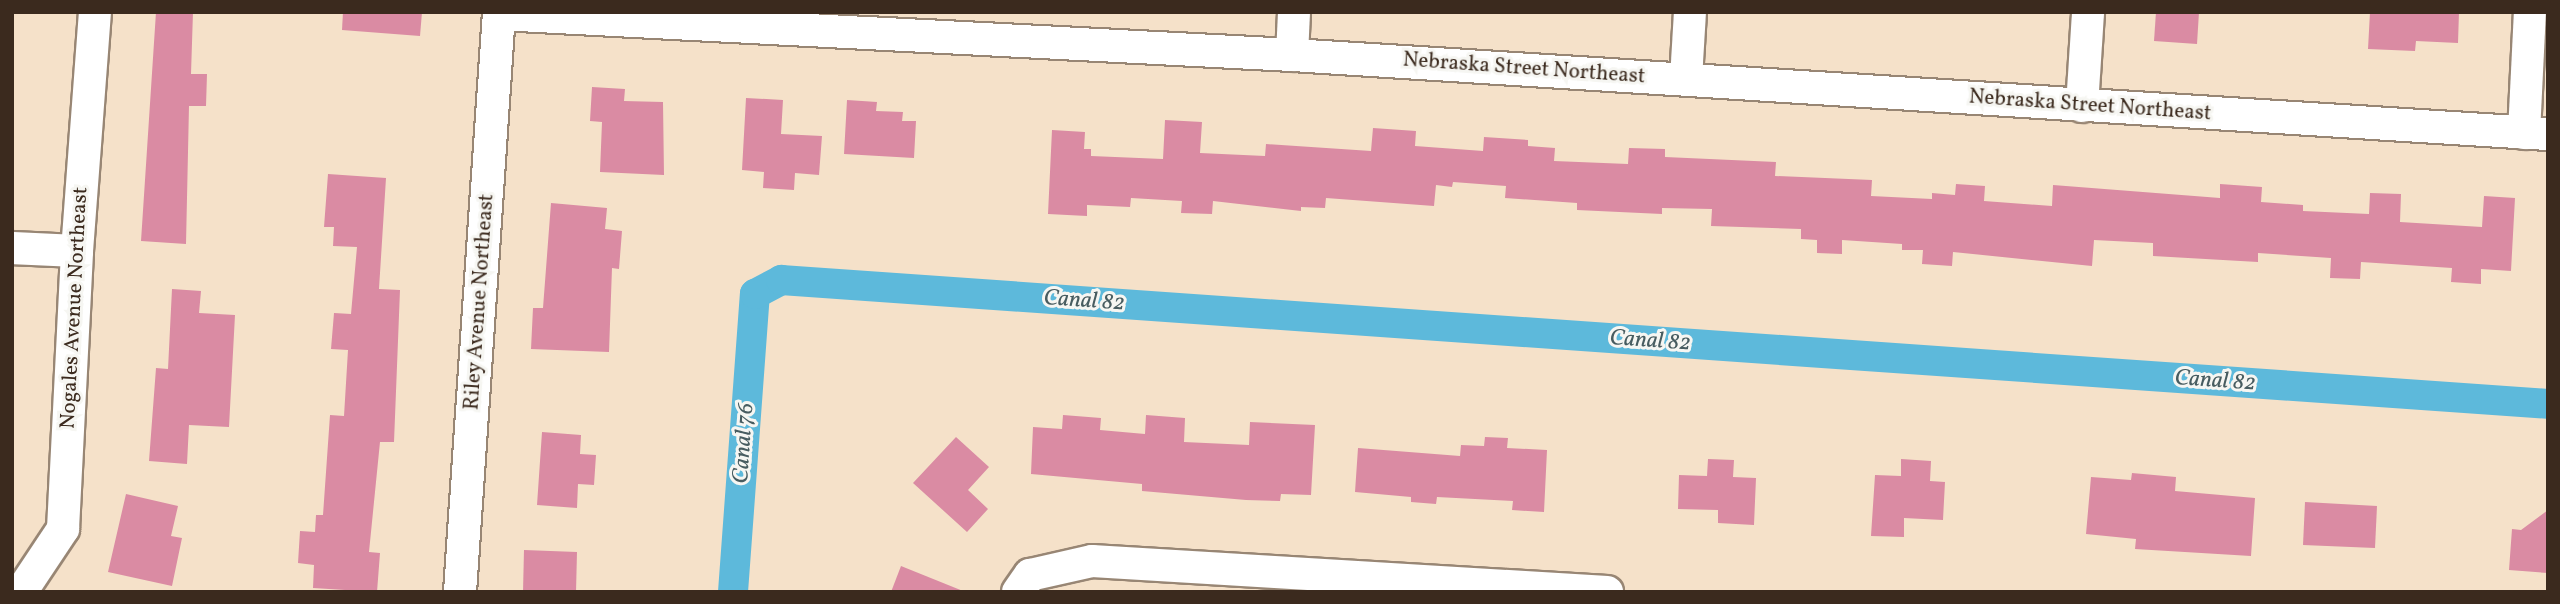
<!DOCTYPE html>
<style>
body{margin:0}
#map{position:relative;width:2560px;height:604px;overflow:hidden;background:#f5e1c9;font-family:Vollkorn,serif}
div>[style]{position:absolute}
.canal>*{height:30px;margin:-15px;padding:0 15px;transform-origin:15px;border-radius:15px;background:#5db9db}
.building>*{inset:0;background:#da8ba3}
.roads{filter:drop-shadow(2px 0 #988674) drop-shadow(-2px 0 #988674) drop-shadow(0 2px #988674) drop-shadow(0 -2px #988674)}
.minor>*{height:32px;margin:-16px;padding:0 16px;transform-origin:16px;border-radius:16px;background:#fff}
span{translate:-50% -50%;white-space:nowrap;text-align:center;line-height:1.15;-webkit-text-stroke:6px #f6f6f2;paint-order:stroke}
.street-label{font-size:21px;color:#3b2a1e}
.water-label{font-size:23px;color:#475c60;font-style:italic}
.frame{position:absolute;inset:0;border:14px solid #3b2a1e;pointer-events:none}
</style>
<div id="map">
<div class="canal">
<i style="left:733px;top:592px;width:299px;rotate:-85.8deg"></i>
<i style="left:755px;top:294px;width:30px;rotate:-28deg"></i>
<i style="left:781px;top:280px;width:1771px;rotate:4.01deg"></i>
</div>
<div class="building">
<i style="clip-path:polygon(156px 12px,193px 12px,191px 74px,207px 74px,206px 106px,189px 106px,186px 244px,141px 241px)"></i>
<i style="clip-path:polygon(343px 12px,422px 12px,420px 36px,342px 30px)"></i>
<i style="clip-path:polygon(2156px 12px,2199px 12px,2197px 44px,2154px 41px)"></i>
<i style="clip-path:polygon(2370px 12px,2459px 12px,2458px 43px,2416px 41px,2415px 51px,2368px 49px)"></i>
<i style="clip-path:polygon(592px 87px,625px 89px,624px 101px,663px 102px,664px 175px,600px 172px,602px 122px,590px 121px)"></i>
<i style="clip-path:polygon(746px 98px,783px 100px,781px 134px,822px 136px,819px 175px,795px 173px,794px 190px,763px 188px,764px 172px,742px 170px)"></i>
<i style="clip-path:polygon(847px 100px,877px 102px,876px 111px,903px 112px,902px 121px,916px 121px,914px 158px,844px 154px)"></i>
<i style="clip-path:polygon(1165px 120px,1202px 122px,1200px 153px,1265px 156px,1266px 144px,1371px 151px,1373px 128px,1416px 131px,1415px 146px,1483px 151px,1484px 137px,1528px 140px,1528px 146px,1555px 148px,1554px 161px,1628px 164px,1629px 148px,1665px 149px,1665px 157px,1776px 162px,1775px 176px,1872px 180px,1871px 196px,1932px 199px,1932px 193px,1955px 195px,1956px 184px,1985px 186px,1984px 201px,2052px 206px,2053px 185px,2220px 198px,2220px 184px,2262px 187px,2261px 202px,2303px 205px,2303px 211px,2369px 214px,2370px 193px,2401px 194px,2400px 222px,2482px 227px,2484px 196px,2515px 198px,2511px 271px,2481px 269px,2481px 284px,2451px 282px,2452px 268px,2361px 262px,2360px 279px,2330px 278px,2331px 258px,2258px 253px,2258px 262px,2153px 256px,2153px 243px,2094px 240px,2092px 266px,1953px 252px,1952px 266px,1922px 264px,1923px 250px,1902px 250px,1902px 244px,1842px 240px,1842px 254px,1817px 253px,1817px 240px,1801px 239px,1801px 229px,1711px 226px,1712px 209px,1662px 208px,1662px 214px,1577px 210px,1577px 203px,1505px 198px,1506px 186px,1453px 182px,1452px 187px,1436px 185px,1434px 206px,1326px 198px,1325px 208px,1301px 207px,1301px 211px,1213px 201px,1212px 214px,1181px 213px,1182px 201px,1131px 198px,1130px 207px,1087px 205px,1087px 216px,1048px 214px,1052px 130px,1085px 132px,1084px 149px,1091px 149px,1091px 156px,1163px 159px)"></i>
<i style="clip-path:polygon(328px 174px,386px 178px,379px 289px,400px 290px,394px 442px,380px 442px,369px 552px,380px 553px,377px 592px,313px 588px,314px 565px,298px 563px,300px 531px,315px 532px,316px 515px,323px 515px,330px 415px,344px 416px,348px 350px,331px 349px,334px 313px,351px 314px,357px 247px,333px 246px,334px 227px,324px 227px)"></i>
<i style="clip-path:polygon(551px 203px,607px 208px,605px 229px,622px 231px,619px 269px,612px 268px,609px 352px,531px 349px,533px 308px,543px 308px)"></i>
<i style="clip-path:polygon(172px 289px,201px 291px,199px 313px,235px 315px,229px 427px,189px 425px,187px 464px,149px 461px,156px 368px,168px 369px)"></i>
<i style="clip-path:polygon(1063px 415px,1101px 418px,1100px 430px,1145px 434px,1146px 415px,1185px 418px,1184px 442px,1249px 445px,1250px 422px,1315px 425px,1311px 495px,1281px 494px,1280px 501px,1246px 500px,1142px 491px,1142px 484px,1031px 474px,1033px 427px,1062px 429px)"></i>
<i style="clip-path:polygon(542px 432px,581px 435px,580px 454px,596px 455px,594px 485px,578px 484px,577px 508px,537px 505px)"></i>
<i style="clip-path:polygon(956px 437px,989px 467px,968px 490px,988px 509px,967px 532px,913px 483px)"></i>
<i style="clip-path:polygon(1485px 437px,1508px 438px,1507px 448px,1547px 450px,1544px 512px,1512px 510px,1513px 501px,1437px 497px,1436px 504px,1411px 502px,1411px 497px,1355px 492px,1358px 448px,1460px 456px,1461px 445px,1484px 446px)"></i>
<i style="clip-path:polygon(1708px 459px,1734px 460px,1733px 477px,1756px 478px,1754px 525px,1718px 523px,1718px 510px,1678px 509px,1679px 475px,1707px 476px)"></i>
<i style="clip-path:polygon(1901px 459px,1931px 461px,1930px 481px,1945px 482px,1943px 520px,1904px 518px,1904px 537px,1871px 536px,1875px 475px,1901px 476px)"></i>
<i style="clip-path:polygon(2132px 473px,2176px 477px,2175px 491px,2255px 498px,2251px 556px,2135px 549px,2136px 539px,2086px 534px,2091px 477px,2131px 480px)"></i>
<i style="clip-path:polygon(126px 494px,178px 506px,171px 536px,182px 538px,172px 586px,108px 572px)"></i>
<i style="clip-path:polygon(2305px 502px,2377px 506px,2375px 548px,2303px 545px)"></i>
<i style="clip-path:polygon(2548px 510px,2548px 573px,2509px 570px,2512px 529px,2521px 530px)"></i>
<i style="clip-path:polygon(524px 550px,577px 552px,576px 592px,523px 592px)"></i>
<i style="clip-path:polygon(901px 566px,963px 591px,962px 592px,891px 592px)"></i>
</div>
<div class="roads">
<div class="minor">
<i style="left:499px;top:14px;width:794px;rotate:2.96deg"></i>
<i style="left:1292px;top:55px;width:1258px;rotate:3.6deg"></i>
<i style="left:1292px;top:55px;width:43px;rotate:-87.3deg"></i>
<i style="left:1686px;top:79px;width:67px;rotate:-86.6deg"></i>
<i style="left:2082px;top:106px;width:94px;rotate:-86.3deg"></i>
<i style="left:2524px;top:133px;width:121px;rotate:-87.2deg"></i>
<i style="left:12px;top:248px;width:65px;rotate:2.6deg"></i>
<i style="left:21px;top:592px;width:76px;rotate:-56.3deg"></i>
<i style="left:63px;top:529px;width:278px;rotate:-87.1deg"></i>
<i style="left:77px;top:251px;width:240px;rotate:-85.7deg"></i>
<i style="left:460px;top:592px;width:581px;rotate:-86.15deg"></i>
<i style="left:1018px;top:592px;width:21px;rotate:-55deg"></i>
<i style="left:1030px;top:575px;width:64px;rotate:-12.7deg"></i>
<i style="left:1092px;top:561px;width:516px;rotate:3.44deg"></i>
</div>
</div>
<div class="street-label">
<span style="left:1524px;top:69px;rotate:4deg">Nebraska Street Northeast</span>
<span style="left:2090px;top:106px;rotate:4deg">Nebraska Street Northeast</span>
<span style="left:480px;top:302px;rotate:-86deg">Riley Avenue Northeast</span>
<span style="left:75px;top:308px;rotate:-87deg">Nogales Avenue Northeast</span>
</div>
<div class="water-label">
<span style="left:1084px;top:301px;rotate:4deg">Canal 82</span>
<span style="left:1650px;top:341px;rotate:4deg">Canal 82</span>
<span style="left:2215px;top:381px;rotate:4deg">Canal 82</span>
<span style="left:744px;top:443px;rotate:-86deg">Canal 76</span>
</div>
<div class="frame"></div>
</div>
